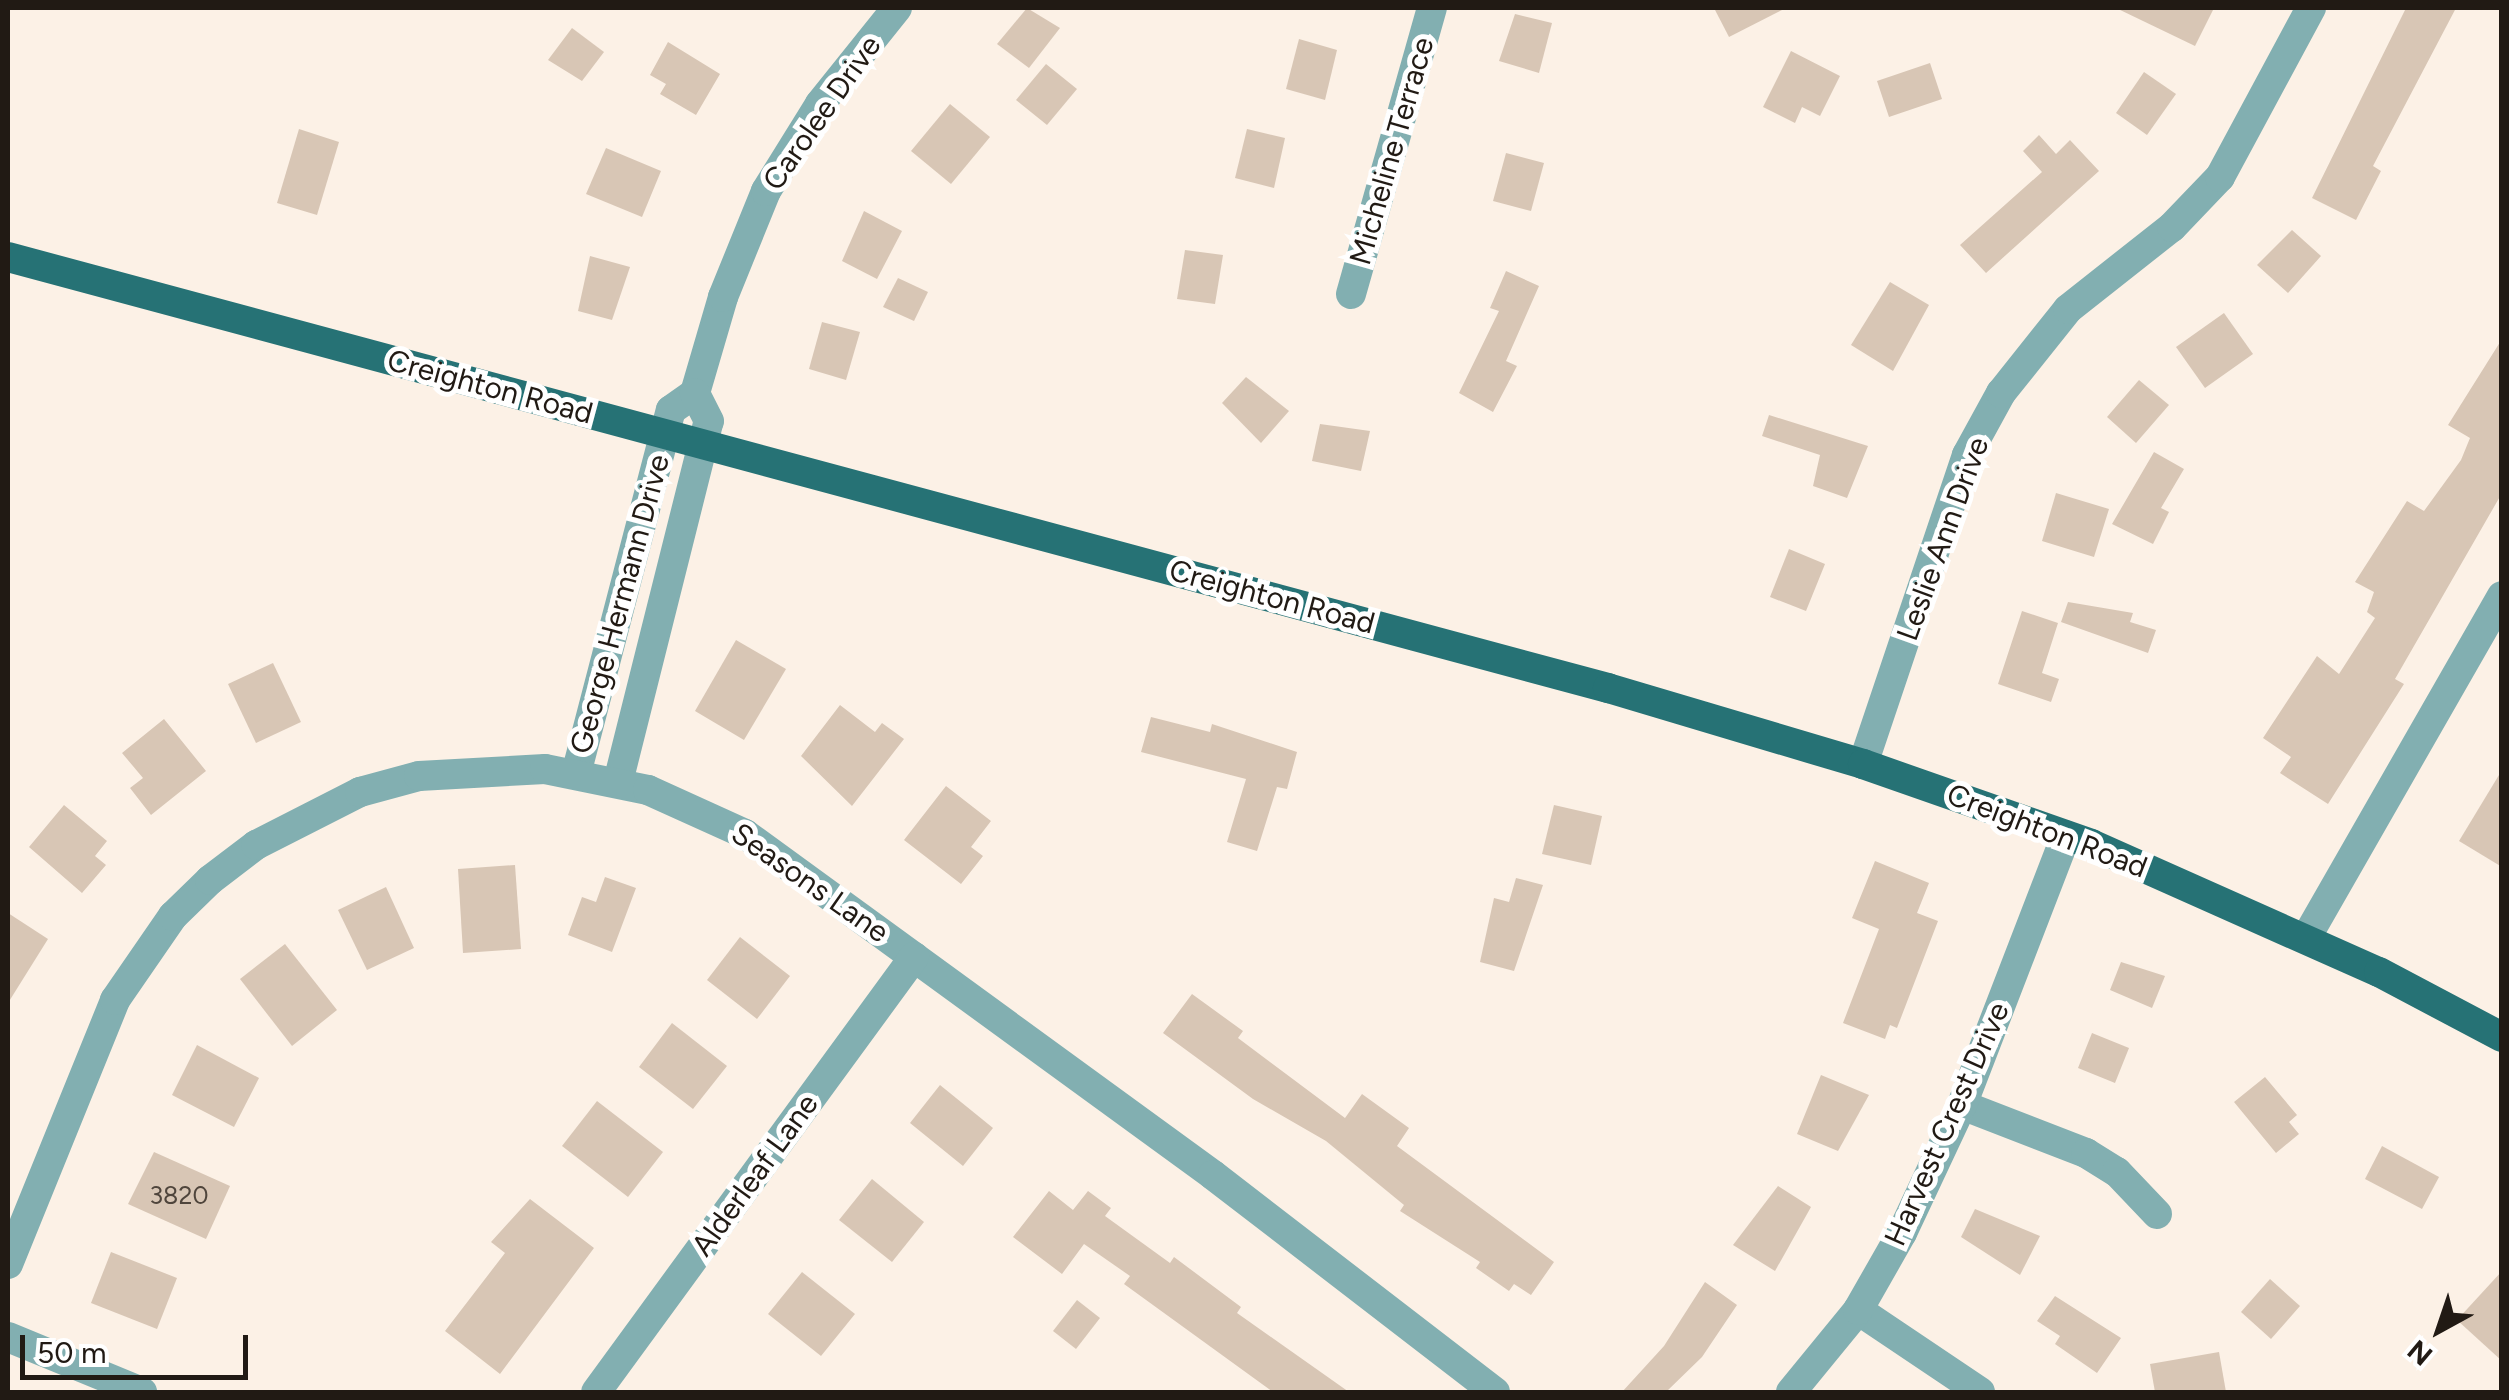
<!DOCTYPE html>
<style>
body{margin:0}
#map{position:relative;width:2509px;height:1400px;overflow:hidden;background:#fcf1e6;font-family:Figtree,sans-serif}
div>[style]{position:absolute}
.building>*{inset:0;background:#d8c6b5}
.minor>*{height:30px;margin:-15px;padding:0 15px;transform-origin:15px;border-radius:15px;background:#82afb1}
.major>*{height:30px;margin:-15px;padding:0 15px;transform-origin:15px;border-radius:15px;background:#267275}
span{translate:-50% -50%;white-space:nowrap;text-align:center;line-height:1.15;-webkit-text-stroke:10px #fff;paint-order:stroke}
.number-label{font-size:25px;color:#4f453c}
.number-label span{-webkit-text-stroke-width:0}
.street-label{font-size:30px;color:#211a14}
.frame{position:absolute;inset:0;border:10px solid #211a14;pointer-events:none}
.north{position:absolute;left:2389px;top:1280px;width:100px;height:100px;-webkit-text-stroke:8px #fff;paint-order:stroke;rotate:220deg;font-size:28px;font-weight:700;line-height:40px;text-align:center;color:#211a14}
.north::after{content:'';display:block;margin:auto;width:35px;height:45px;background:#211a14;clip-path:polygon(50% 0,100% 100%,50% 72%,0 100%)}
.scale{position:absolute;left:20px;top:1335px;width:228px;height:45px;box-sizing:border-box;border:5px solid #211a14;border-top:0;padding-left:12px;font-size:30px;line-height:35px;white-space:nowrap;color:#211a14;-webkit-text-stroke:8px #fff;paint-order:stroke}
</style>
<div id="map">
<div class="building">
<i style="clip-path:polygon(1027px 8px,1060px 28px,1029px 68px,997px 44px)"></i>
<i style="clip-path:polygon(1714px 8px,1786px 8px,1729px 37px)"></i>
<i style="clip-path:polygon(2116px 8px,2214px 8px,2195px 46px)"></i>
<i style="clip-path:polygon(2406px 8px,2456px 8px,2373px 166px,2381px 171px,2356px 220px,2312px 198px)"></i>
<i style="clip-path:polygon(1515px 14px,1552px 23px,1539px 73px,1499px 61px)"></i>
<i style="clip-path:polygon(572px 28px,604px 52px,582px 81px,548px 60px)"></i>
<i style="clip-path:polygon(1299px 39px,1337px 50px,1325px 100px,1286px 89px)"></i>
<i style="clip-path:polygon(668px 42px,720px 74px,696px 115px,660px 94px,666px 84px,650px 75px)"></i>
<i style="clip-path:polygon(1791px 51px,1840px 76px,1820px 116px,1802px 107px,1795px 123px,1763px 107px)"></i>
<i style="clip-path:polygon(1930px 63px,1942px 99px,1889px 117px,1877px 81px)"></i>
<i style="clip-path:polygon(1046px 64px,1077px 89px,1047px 125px,1016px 100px)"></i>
<i style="clip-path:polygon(2144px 72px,2176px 94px,2147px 135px,2116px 113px)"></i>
<i style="clip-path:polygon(950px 104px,990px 137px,951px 184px,911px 151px)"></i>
<i style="clip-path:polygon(299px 129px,339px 142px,317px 215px,277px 203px)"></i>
<i style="clip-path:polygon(1247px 129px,1285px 138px,1274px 188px,1235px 178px)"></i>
<i style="clip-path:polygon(2039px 135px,2056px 154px,2070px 140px,2099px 171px,1986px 273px,1960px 245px,2042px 172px,2023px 151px)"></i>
<i style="clip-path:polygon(606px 148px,661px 171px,642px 217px,586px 194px)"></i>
<i style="clip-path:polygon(1506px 153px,1544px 163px,1531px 211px,1493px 201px)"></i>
<i style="clip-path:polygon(864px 211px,902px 231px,877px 279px,842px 261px)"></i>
<i style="clip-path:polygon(2292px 230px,2321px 256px,2288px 293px,2257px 265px)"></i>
<i style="clip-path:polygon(1185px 250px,1223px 255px,1215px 304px,1177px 299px)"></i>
<i style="clip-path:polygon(590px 256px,630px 267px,612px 320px,578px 311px)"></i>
<i style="clip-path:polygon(1506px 271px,1539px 286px,1506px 361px,1517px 366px,1493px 412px,1459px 393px,1499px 311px,1490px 308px)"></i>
<i style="clip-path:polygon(898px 278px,928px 292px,914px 321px,883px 307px)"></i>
<i style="clip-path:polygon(1890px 282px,1929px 305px,1893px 371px,1851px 345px)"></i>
<i style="clip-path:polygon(2224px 313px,2253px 354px,2205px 388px,2176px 347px)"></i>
<i style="clip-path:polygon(822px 322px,860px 332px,846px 380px,809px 369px)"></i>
<i style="clip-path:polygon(2502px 339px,2502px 493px,2395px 679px,2404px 684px,2328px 804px,2280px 773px,2291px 757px,2263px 738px,2317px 656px,2339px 674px,2375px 618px,2367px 612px,2374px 592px,2355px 582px,2407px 501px,2424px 511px,2461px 460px,2470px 438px,2448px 425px)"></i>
<i style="clip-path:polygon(1246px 377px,1289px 411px,1261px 443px,1222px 403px)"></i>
<i style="clip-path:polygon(2139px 380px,2169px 405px,2136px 443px,2107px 417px)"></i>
<i style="clip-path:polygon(1769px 415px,1868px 446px,1847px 498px,1813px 486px,1820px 455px,1762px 436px)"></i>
<i style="clip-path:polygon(1320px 424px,1370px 431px,1361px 471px,1312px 461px)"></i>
<i style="clip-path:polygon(2154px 452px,2184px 469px,2161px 508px,2169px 512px,2153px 544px,2112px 524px)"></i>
<i style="clip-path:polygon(2056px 493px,2109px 509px,2094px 557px,2042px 541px)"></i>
<i style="clip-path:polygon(1789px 549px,1825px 564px,1806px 611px,1770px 597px)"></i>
<i style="clip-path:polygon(2068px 602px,2133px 613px,2130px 622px,2156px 630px,2148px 653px,2061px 622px)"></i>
<i style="clip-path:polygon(2022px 611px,2058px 623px,2042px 673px,2059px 679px,2051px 702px,1998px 684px)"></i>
<i style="clip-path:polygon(736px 640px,786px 669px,744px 740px,695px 711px)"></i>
<i style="clip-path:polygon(273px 663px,301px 722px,256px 743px,228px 684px)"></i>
<i style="clip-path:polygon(840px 705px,875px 732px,882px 723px,904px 739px,852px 806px,801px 756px)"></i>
<i style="clip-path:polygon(1151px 717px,1210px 732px,1212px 724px,1297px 752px,1287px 789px,1277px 787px,1257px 851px,1227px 842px,1246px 779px,1141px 752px)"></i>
<i style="clip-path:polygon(164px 719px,206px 771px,151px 815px,130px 788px,143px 778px,122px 753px)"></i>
<i style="clip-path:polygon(2502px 770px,2502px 867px,2459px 841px)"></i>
<i style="clip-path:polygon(946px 786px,991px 821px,971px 847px,983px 856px,961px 884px,904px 840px)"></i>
<i style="clip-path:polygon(64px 805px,107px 841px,95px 856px,106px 865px,82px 893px,29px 847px)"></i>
<i style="clip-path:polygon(1554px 805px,1602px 816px,1591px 865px,1542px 854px)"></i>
<i style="clip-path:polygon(1875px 861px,1929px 883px,1917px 913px,1938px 921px,1897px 1028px,1890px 1025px,1885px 1039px,1843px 1023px,1879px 929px,1852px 918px)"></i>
<i style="clip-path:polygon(515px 865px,521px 949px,463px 953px,458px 869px)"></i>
<i style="clip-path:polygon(605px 877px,636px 888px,612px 952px,568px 935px,582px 897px,596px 902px)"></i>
<i style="clip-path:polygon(1516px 878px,1543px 885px,1514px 971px,1480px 962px,1494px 898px,1509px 902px)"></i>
<i style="clip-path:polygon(386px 887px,414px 948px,367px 970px,338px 910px)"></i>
<i style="clip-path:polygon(8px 913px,48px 939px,8px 1003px)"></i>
<i style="clip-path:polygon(740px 937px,790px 976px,757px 1019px,707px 980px)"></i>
<i style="clip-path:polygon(285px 944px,337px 1010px,292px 1046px,240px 979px)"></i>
<i style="clip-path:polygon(2121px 962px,2165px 976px,2152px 1008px,2110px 990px)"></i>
<i style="clip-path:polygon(1192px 994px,1243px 1031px,1238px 1038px,1345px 1118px,1362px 1094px,1409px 1128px,1397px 1146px,1554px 1262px,1531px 1295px,1514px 1284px,1509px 1291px,1476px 1268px,1480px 1262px,1400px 1211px,1404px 1205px,1326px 1141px,1253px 1099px,1163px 1033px)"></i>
<i style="clip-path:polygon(672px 1023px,727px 1066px,693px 1109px,639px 1067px)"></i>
<i style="clip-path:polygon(2092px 1033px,2129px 1048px,2115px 1083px,2078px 1068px)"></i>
<i style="clip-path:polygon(197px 1045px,259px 1078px,234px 1127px,172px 1095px)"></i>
<i style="clip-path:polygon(1821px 1075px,1869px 1095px,1838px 1151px,1797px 1134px)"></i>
<i style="clip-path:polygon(2265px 1077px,2297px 1115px,2289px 1122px,2299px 1134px,2276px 1153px,2234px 1102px)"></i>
<i style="clip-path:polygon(940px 1085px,993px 1128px,963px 1166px,910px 1123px)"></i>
<i style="clip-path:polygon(597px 1101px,663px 1152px,628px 1197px,562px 1146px)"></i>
<i style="clip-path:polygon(2382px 1146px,2439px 1177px,2422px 1209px,2365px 1179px)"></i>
<i style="clip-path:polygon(154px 1152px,230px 1186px,206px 1239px,128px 1204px)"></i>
<i style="clip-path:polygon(872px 1179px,924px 1222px,892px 1262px,839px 1220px)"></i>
<i style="clip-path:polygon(1778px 1186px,1811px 1207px,1775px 1271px,1733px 1245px)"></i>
<i style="clip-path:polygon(1049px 1191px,1073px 1210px,1088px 1191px,1111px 1208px,1105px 1216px,1170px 1263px,1174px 1257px,1241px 1307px,1237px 1313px,1349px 1392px,1273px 1392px,1124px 1284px,1130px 1276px,1084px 1244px,1062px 1274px,1013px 1237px)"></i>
<i style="clip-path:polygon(530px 1199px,594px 1248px,500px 1374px,445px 1331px,505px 1253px,491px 1242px)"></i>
<i style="clip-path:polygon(1975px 1209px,2040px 1236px,2020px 1275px,1961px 1237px)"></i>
<i style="clip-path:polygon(111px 1252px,177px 1278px,157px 1329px,91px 1303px)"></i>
<i style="clip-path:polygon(2502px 1271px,2502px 1361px,2457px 1320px)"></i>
<i style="clip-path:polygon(802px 1272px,855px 1314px,821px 1356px,768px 1314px)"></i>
<i style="clip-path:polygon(2270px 1279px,2300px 1306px,2271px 1339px,2241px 1312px)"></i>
<i style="clip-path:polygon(1705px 1282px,1737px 1305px,1702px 1357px,1666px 1392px,1622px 1392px,1664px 1346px)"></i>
<i style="clip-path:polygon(2055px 1296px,2121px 1338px,2097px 1373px,2055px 1344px,2060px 1336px,2037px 1321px)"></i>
<i style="clip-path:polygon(1077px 1300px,1100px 1318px,1076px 1349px,1053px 1331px)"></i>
<i style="clip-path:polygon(2219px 1352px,2226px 1392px,2155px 1392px,2150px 1364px)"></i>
</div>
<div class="minor">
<i style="left:1351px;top:294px;width:297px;rotate:-74.2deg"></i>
<i style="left:1863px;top:764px;width:326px;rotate:-71.4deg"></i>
<i style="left:1967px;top:455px;width:71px;rotate:-61.3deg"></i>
<i style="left:2001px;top:393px;width:107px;rotate:-51.4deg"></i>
<i style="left:2068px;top:309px;width:132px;rotate:-38.3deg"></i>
<i style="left:2172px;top:227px;width:69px;rotate:-46.2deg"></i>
<i style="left:2220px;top:177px;width:192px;rotate:-61.7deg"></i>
<i style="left:576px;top:774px;width:376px;rotate:-75.4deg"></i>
<i style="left:671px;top:410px;width:29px;rotate:-35deg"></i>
<i style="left:695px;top:393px;width:100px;rotate:-73.7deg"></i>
<i style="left:723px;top:297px;width:114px;rotate:-67.9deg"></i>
<i style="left:766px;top:191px;width:102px;rotate:-58.2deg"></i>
<i style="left:820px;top:104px;width:123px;rotate:-51.3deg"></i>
<i style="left:618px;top:782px;width:372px;rotate:-75.9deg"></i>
<i style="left:709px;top:421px;width:31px;rotate:-117deg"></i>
<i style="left:2306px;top:938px;width:394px;rotate:-60.2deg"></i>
<i style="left:1962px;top:1105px;width:133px;rotate:21.2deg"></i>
<i style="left:2086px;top:1153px;width:36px;rotate:32deg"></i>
<i style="left:2117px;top:1172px;width:58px;rotate:46.4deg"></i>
<i style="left:8px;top:1264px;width:285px;rotate:-67.9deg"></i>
<i style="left:115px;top:1000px;width:102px;rotate:-55.4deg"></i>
<i style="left:173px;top:916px;width:52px;rotate:-44.2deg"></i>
<i style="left:210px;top:880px;width:58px;rotate:-37.3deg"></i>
<i style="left:256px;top:845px;width:117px;rotate:-27deg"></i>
<i style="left:360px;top:792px;width:61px;rotate:-15.2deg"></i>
<i style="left:419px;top:776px;width:126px;rotate:-3.2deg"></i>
<i style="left:545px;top:769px;width:105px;rotate:11.5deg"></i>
<i style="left:648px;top:790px;width:107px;rotate:24.4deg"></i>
<i style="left:745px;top:834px;width:579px;rotate:36.08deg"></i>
<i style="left:1213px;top:1175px;width:356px;rotate:37.6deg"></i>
<i style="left:1858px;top:1310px;width:147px;rotate:33.9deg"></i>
<i style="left:8px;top:1337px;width:145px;rotate:22.3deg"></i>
<i style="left:596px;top:1392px;width:539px;rotate:-53.83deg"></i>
<i style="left:1791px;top:1392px;width:106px;rotate:-50.7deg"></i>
<i style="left:1858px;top:1310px;width:89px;rotate:-60.3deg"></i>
<i style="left:1902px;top:1233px;width:141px;rotate:-64.9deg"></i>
<i style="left:1962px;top:1105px;width:289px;rotate:-68.9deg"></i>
</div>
<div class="major">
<i style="left:8px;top:257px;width:1657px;rotate:15.08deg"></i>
<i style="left:1608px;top:688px;width:266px;rotate:16.6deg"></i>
<i style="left:1863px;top:764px;width:242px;rotate:19.3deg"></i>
<i style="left:2091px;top:844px;width:315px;rotate:24deg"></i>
<i style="left:2379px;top:972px;width:139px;rotate:27.9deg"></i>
</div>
<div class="number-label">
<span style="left:179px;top:1195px">3820</span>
</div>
<div class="street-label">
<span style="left:822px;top:113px;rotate:-55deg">Carolee Drive</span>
<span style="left:1392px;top:151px;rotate:-74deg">Micheline Terrace</span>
<span style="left:490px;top:387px;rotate:15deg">Creighton Road</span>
<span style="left:1943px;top:539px;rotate:-70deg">Leslie Ann Drive</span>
<span style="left:1272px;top:597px;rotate:15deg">Creighton Road</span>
<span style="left:620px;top:604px;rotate:-75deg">George Hermann Drive</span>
<span style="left:2047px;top:831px;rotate:21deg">Creighton Road</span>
<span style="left:810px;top:883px;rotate:35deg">Seasons Lane</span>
<span style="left:1947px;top:1124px;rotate:-66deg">Harvest Crest Drive</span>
<span style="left:755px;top:1175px;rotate:-54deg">Alderleaf Lane</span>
</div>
<div class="frame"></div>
<div class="north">N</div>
<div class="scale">50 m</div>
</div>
